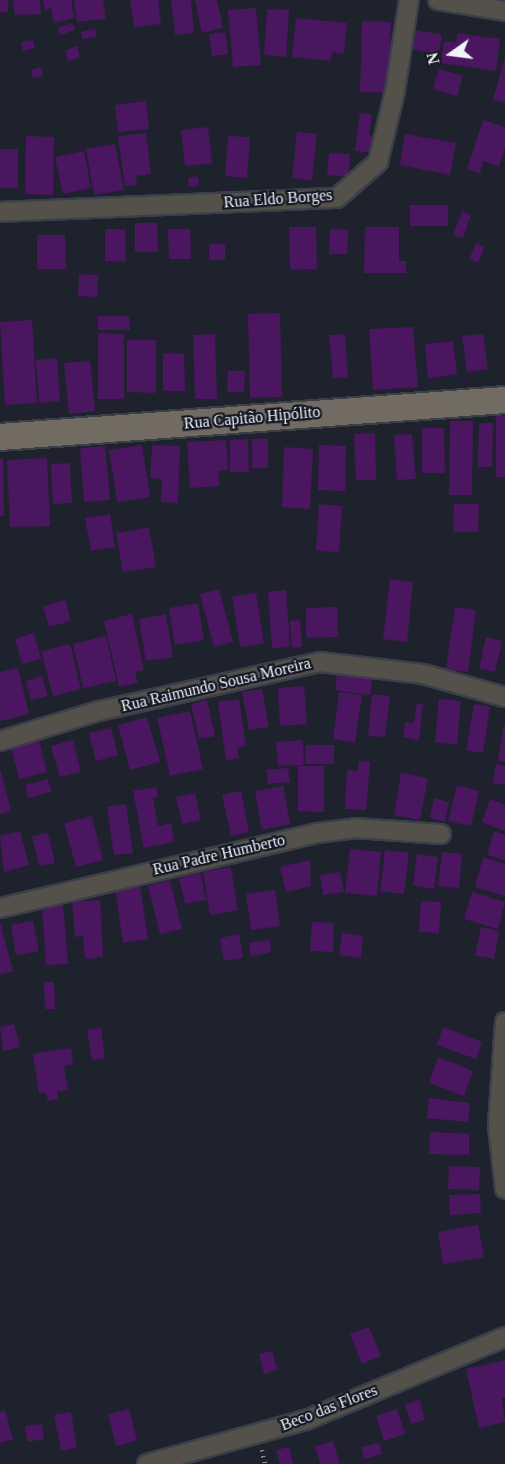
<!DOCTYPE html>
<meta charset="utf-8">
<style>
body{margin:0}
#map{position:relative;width:505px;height:1464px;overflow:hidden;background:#1d222d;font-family:"Times New Roman",serif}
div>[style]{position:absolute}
.building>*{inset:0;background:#4b1660}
.path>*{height:4px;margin-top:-2px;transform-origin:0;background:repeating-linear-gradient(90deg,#8c9099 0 1.5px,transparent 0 6px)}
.roads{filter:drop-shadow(2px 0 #3b3f4a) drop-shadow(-2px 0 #3b3f4a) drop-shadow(0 2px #3b3f4a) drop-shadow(0 -2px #3b3f4a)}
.minor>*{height:18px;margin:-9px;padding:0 9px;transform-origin:9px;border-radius:9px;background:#54514b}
.secondary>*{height:26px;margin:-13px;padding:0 13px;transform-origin:13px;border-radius:13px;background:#716b62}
span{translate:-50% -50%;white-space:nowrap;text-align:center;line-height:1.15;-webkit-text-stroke:4.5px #141823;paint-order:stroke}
.street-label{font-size:16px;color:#f0f3fb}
.north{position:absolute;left:421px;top:24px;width:60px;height:60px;-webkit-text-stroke:4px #141823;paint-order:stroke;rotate:256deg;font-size:16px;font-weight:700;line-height:24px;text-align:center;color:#f0f3fb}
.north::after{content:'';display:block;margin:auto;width:21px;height:27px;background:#f0f3fb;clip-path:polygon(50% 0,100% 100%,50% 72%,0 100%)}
</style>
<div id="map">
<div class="building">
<i style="clip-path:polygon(0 0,8px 0,8px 12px,0 13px)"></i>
<i style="clip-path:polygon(13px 0,40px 0,41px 14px,15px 15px)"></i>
<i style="clip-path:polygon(43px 0,71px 0,75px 18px,54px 23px,51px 8px,45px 10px)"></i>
<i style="clip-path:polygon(74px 0,103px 0,106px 19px,77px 22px)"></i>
<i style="clip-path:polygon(130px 0,158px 0,161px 24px,134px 27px)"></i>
<i style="clip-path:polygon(171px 0,191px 0,194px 33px,175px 35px)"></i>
<i style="clip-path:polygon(195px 0,217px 0,223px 28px,202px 33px)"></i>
<i style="clip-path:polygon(256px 8px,261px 65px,233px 67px,228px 10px)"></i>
<i style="clip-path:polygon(267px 9px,289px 10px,286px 57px,264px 55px)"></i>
<i style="clip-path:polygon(296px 18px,347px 23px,344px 54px,332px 52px,331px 61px,292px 57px)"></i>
<i style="clip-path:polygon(362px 21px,391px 22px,389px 93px,360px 92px)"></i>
<i style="clip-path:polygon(73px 23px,75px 30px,60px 35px,58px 28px)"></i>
<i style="clip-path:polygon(95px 29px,97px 37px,82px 39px,81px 32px)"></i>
<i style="clip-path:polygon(412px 29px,442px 35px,439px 55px,407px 48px)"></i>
<i style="clip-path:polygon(225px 32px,228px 54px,212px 56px,209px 34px)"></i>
<i style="clip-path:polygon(457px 33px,500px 39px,496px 71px,441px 63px,444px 41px,456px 42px)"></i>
<i style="clip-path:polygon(33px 40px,35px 48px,23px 51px,21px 42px)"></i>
<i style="clip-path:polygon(77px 46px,80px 57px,68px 61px,65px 50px)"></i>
<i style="clip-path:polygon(505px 56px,505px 103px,493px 100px)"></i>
<i style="clip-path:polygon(41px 67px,43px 76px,33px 78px,31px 70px)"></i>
<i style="clip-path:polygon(439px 69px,463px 76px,457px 96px,433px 89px)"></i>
<i style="clip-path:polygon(146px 101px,149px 129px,118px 132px,115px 105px)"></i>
<i style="clip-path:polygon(360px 113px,372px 115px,369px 135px,378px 136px,376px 153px,355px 151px)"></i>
<i style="clip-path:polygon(483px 120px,505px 127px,505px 148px,499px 166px,483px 161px,480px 173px,467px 169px)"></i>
<i style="clip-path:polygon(208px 127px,212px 163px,185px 166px,181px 130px)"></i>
<i style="clip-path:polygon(297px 132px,317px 134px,312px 181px,292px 178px)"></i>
<i style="clip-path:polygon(146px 133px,151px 174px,136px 176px,137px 185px,125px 186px,118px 136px)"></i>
<i style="clip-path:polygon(405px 134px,456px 143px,450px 175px,400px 165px)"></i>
<i style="clip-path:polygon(26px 136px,54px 137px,53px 195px,25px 194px)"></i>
<i style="clip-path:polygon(228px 136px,250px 137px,247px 178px,225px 176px)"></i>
<i style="clip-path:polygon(115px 144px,124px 190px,94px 195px,86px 149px)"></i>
<i style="clip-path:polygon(0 149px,18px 149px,18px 188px,0 188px)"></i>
<i style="clip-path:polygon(84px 151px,91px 188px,63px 194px,55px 157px)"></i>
<i style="clip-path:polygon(329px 153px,350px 154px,349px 177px,327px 175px)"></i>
<i style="clip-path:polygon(198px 176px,199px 186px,189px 187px,188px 178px)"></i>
<i style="clip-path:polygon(410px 205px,448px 205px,448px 226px,410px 226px)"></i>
<i style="clip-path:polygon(462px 212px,471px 215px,463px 238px,453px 235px)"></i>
<i style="clip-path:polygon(135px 223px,157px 223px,158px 252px,135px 252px)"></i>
<i style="clip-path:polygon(289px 227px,316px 227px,317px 269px,290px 270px)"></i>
<i style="clip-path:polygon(365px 227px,399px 227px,399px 261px,406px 261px,406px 273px,364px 273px)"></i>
<i style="clip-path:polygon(105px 229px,125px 229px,126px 262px,105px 261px)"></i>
<i style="clip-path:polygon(168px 229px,190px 229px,191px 259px,169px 259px)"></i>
<i style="clip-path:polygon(330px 229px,348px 230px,347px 254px,329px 254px)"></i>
<i style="clip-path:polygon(37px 235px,65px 235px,66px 269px,37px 269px)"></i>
<i style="clip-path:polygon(476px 243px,484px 247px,478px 263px,469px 259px)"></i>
<i style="clip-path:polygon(209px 244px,225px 244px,225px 260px,209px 260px)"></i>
<i style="clip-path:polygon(79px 274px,98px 275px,97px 297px,78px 296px)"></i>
<i style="clip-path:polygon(280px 313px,282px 397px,250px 398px,248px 314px)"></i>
<i style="clip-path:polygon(98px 316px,129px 316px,130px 330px,98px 330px)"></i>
<i style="clip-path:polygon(32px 320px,37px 403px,5px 405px,0 322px)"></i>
<i style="clip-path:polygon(413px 327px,418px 387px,373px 390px,369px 329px)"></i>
<i style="clip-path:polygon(98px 333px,124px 334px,124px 399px,98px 399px)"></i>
<i style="clip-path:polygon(215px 334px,217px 399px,195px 399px,193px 335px)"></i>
<i style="clip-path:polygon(345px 334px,348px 377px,333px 378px,329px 335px)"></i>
<i style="clip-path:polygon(483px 334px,488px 369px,467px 372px,462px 336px)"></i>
<i style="clip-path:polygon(127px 340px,156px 340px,156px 393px,127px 392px)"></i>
<i style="clip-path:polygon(453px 341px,457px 374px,428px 378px,425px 344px)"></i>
<i style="clip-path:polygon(163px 353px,184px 354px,185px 391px,163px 391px)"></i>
<i style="clip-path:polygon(57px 358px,60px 401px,39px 403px,36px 360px)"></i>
<i style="clip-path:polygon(90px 361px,95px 411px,69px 414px,64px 363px)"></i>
<i style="clip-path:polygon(228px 371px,245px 371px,244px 392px,227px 392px)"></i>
<i style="clip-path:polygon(496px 416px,505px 416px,505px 477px,496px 477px)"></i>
<i style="clip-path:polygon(450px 421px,473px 421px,472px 495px,449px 495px)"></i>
<i style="clip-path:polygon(479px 423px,493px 423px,492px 467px,478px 467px)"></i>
<i style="clip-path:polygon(422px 428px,444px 428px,445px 473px,422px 473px)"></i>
<i style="clip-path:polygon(375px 433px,376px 480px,356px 480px,354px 434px)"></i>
<i style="clip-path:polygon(412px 434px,416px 479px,397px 480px,394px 435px)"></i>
<i style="clip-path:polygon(248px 439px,249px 472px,230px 472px,230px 440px)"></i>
<i style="clip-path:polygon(252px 439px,268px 439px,268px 468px,252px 468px)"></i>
<i style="clip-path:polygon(226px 440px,228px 470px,218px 471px,219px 486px,190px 488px,187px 442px)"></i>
<i style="clip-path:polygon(142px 445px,150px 497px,117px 502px,109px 450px)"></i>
<i style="clip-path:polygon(152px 445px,180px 446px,178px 503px,161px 502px,162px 479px,150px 478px)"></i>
<i style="clip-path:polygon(319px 445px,346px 446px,345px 491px,318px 490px)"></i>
<i style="clip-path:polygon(105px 446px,110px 500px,84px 502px,80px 448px)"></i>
<i style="clip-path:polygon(284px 447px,313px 449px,310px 509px,282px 507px)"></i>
<i style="clip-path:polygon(47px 458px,50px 526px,10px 527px,7px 460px)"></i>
<i style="clip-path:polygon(0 459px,3px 459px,4px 516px,0 516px)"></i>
<i style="clip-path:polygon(70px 463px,72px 503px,53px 504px,51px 464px)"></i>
<i style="clip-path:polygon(319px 504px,342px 506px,339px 552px,316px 551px)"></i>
<i style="clip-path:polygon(454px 504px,479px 504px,478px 532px,453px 532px)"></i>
<i style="clip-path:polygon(110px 514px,115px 547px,91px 551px,85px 518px)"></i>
<i style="clip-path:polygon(149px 527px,156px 567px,123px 572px,116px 533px)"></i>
<i style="clip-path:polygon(390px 579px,413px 582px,407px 642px,383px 639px)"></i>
<i style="clip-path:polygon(219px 589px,233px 642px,214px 647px,200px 594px)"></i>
<i style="clip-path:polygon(286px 590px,290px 647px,272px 648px,268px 592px)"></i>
<i style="clip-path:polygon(256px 593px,264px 643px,240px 647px,232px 597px)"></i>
<i style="clip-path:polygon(65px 600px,71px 621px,49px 627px,43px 606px)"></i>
<i style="clip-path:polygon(198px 603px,204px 640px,175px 645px,169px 608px)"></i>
<i style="clip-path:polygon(337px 607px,338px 637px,306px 638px,306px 608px)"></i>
<i style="clip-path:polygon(455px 607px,476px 610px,468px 672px,446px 669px)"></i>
<i style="clip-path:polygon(132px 614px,144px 670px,135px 672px,138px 683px,119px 687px,104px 621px)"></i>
<i style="clip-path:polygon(166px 614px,173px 657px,146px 661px,139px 619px)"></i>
<i style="clip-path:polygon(300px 620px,302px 647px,292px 648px,290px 621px)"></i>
<i style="clip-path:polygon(34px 633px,41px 659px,22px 664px,15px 639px)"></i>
<i style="clip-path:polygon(106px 636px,116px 681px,83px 688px,73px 644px)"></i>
<i style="clip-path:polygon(486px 637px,502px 641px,495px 672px,479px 669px)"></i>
<i style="clip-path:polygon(70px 644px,81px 689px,53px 696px,41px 651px)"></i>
<i style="clip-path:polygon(18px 668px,29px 714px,0 721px,0 672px)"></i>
<i style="clip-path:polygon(337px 671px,373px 676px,370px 695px,335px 690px)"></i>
<i style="clip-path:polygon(42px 676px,48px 696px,31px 700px,26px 681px)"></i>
<i style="clip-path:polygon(304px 686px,307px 724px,280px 726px,278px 688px)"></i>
<i style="clip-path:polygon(262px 689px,269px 727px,249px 730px,242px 692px)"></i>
<i style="clip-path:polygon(339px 692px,362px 695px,355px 743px,333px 739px)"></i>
<i style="clip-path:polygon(372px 694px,390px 696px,385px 737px,368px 736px)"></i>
<i style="clip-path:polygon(239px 699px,246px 746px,237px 748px,239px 758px,226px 760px,218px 702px)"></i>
<i style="clip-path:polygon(439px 699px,461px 701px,457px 745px,435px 742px)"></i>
<i style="clip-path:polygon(207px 700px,215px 736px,199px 739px,191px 704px)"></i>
<i style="clip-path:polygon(417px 703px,423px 704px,419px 740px,403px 737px,405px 722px,414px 723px)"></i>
<i style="clip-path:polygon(474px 704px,490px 707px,483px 753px,466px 750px)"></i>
<i style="clip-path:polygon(190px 711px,203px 769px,170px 776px,157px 718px)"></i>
<i style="clip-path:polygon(147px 717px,160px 762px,130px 770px,118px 725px)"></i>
<i style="clip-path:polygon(504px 725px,505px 725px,505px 762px,498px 761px)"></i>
<i style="clip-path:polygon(111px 728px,118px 755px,96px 761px,89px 733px)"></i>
<i style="clip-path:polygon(39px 740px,47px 772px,19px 779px,11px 747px)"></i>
<i style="clip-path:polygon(73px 740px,81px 772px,60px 777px,51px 746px)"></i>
<i style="clip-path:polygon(303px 740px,304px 765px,278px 766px,276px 742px)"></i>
<i style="clip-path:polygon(306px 745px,334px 745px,334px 764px,305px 764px)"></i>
<i style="clip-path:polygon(359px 761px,370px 762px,366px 810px,345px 809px,347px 770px,358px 771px)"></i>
<i style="clip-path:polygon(496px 764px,505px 766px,505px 785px,493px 783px)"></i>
<i style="clip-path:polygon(298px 766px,324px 766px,324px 812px,298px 811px)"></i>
<i style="clip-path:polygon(0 768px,11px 811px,0 814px)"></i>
<i style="clip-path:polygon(288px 768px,290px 782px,268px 784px,266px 770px)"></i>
<i style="clip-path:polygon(401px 773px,428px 778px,420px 820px,394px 815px)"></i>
<i style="clip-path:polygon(48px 779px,51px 792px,28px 798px,25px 785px)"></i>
<i style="clip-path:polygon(457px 785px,479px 791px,471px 826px,448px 821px)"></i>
<i style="clip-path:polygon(283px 786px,290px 824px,262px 830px,255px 791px)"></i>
<i style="clip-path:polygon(156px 787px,158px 797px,153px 798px,158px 826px,171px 823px,174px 842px,144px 848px,133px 791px)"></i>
<i style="clip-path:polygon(241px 791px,249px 832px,231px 836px,222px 795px)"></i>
<i style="clip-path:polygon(195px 793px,201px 820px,182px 824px,176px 797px)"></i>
<i style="clip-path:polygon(434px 798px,449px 802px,445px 822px,430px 818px)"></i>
<i style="clip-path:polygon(490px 799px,505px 805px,505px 831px,482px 822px)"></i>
<i style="clip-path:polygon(126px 804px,133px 853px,114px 855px,107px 807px)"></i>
<i style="clip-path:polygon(92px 816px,103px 860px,76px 867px,64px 823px)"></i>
<i style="clip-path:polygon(20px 831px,29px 865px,4px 872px,0 836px)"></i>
<i style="clip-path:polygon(494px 831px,505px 835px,505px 860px,487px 855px)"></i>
<i style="clip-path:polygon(48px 833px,55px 863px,39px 866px,32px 836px)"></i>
<i style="clip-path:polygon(350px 849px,381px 852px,377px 896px,345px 893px)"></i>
<i style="clip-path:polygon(385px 850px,409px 853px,404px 894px,380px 891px)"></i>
<i style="clip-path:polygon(442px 852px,462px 854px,459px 888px,438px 886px)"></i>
<i style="clip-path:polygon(417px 854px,438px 857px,434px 889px,413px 885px)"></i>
<i style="clip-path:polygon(483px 857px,505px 864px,505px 896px,475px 887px)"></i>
<i style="clip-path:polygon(310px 860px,311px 886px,286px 892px,280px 867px)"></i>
<i style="clip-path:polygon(231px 867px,238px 910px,210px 915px,203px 872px)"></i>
<i style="clip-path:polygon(340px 872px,344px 892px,323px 895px,320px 875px)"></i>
<i style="clip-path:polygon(200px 873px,206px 900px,185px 904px,179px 878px)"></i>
<i style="clip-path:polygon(170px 880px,182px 929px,160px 934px,148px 886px)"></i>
<i style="clip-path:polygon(140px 885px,148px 939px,123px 943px,115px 888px)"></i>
<i style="clip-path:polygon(275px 890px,280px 926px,251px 930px,246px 894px)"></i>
<i style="clip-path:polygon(472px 892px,505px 902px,498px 929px,464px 919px)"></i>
<i style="clip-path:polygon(100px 900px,103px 957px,85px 959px,83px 936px,75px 937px,72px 902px)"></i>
<i style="clip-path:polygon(421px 901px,441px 902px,439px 933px,419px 932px)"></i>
<i style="clip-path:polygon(63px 904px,68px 964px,46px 965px,42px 905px)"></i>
<i style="clip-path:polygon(0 921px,13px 971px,0 974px)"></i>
<i style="clip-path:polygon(33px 921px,39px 951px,16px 955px,11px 925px)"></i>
<i style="clip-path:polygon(312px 922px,334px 923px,333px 952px,310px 951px)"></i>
<i style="clip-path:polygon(481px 927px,499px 931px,494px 959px,475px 955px)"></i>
<i style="clip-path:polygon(342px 933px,363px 936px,361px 958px,339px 955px)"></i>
<i style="clip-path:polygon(239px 934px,243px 958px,224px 961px,220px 938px)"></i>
<i style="clip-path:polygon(269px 940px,271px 952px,251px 956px,249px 943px)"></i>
<i style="clip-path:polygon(44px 982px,54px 982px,55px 1009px,45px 1009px)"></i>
<i style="clip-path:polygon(14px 1024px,20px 1047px,3px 1051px,0 1027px)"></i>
<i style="clip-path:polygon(443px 1027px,482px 1042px,476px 1059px,437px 1045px)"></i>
<i style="clip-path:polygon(101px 1028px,105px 1058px,92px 1060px,87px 1030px)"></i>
<i style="clip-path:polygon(71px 1048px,73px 1064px,64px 1066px,68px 1090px,57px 1091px,58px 1099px,48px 1101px,46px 1093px,39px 1094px,33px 1054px)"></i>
<i style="clip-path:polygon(438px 1057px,473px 1071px,464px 1096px,429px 1083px)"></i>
<i style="clip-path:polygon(429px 1098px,470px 1103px,468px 1122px,427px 1118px)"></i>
<i style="clip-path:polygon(430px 1132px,469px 1134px,469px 1155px,429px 1154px)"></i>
<i style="clip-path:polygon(449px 1166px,480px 1167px,479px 1190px,448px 1189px)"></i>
<i style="clip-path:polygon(480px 1194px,481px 1213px,450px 1215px,449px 1195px)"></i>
<i style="clip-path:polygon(478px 1225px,484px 1257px,443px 1264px,438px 1232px)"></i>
<i style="clip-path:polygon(369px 1327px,381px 1356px,362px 1364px,350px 1334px)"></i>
<i style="clip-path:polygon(272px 1351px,277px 1370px,264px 1374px,259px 1354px)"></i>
<i style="clip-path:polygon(505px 1360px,505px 1398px,502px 1398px,505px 1422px,479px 1428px,466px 1369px)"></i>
<i style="clip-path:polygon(420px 1400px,425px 1420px,411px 1424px,405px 1404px)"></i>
<i style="clip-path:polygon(129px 1409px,137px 1440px,116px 1446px,108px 1414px)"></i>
<i style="clip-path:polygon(397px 1409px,405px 1434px,384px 1441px,376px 1416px)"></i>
<i style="clip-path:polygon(5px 1410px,13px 1440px,0 1443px,0 1412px)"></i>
<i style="clip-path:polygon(71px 1412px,77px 1447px,61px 1451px,54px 1415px)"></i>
<i style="clip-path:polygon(42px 1424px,44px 1439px,27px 1442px,25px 1426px)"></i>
<i style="clip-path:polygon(333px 1441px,340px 1464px,320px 1464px,315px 1446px)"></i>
<i style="clip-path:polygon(379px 1443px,382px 1454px,364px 1459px,361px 1447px)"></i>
<i style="clip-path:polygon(289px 1447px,293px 1464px,280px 1464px,276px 1450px)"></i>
</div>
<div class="path">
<i style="left:262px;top:1450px;width:14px;rotate:78deg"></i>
</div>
<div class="roads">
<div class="minor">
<i style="left:438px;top:0;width:68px;rotate:9.3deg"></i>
<i style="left:0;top:212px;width:337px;rotate:-2.4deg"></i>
<i style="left:337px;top:198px;width:55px;rotate:-41.3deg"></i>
<i style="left:378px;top:162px;width:73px;rotate:-76.5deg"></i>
<i style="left:395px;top:91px;width:92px;rotate:-81.3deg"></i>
<i style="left:0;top:741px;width:103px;rotate:-16.9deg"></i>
<i style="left:99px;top:711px;width:226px;rotate:-12.5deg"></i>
<i style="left:320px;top:662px;width:104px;rotate:6.6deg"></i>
<i style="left:423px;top:674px;width:85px;rotate:15.7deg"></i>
<i style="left:0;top:908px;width:326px;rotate:-13.3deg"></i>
<i style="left:317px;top:833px;width:38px;rotate:-7deg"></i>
<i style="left:355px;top:828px;width:86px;rotate:4deg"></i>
<i style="left:505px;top:1022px;width:104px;rotate:93.9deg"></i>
<i style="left:498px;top:1126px;width:63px;rotate:83.7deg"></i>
<i style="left:147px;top:1464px;width:165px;rotate:-15.5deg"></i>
<i style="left:306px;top:1420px;width:216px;rotate:-22.6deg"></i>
</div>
<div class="secondary">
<i style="left:0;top:437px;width:506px;rotate:-4.19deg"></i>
</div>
</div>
<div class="street-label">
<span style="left:278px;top:199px;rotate:-4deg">Rua Eldo Borges</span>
<span style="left:252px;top:418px;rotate:-5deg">Rua Capitão Hipólito</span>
<span style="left:216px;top:685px;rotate:-13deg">Rua Raimundo Sousa Moreira</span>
<span style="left:219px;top:855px;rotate:-13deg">Rua Padre Humberto</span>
<span style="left:329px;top:1408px;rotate:-21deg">Beco das Flores</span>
</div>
<div class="north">N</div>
</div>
